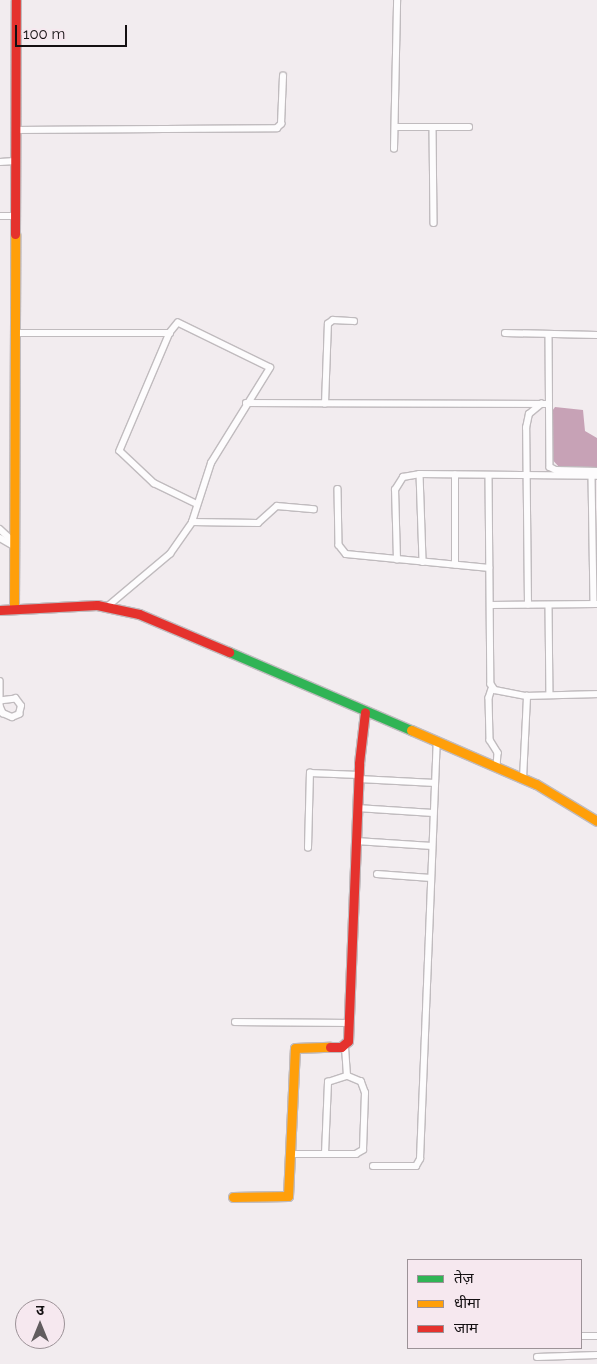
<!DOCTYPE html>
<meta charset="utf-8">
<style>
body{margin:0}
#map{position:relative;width:597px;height:1364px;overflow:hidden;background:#f2ecef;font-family:Raleway,"Noto Sans Devanagari",sans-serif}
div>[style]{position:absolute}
.water>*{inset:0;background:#c7a2b6}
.roads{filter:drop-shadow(1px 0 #c0bbbe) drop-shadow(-1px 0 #c0bbbe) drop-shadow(0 1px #c0bbbe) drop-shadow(0 -1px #c0bbbe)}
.street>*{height:5.5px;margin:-2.75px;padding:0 2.75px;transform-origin:2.75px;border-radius:2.75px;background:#fdfcfd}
.fast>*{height:9px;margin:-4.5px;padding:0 4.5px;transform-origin:4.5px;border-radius:4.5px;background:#30b455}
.slow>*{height:9px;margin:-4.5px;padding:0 4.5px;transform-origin:4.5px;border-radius:4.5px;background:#ff9f0a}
.jam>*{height:9px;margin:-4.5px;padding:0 4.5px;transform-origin:4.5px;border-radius:4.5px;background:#e5322d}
span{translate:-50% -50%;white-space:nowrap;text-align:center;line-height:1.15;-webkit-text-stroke:5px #f6e8ef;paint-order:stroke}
.legend{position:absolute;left:407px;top:1259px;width:175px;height:90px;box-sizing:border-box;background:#f6e8ef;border:1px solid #9c9297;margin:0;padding:6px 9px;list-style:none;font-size:15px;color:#141012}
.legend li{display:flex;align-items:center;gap:10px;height:25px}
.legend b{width:25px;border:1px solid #9c9297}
.north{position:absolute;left:15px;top:1299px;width:50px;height:50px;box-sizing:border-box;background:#f6e8ef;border:1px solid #9c9297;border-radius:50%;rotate:0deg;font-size:14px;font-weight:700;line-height:20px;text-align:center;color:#141012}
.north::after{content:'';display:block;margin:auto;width:18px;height:22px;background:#625d5f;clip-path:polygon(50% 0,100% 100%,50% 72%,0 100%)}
.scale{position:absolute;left:15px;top:25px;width:112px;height:22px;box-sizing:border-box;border:2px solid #141012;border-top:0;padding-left:6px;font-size:15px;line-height:18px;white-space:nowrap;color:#141012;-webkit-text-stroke:4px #f6e8ef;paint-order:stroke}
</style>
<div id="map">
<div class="water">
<i style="clip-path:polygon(555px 407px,583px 410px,585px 431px,597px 438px,597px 467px,559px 467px,550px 457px,550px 414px)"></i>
</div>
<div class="roads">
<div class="street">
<i style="left:395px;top:127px;width:74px"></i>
<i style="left:433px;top:127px;width:96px;rotate:89.4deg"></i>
<i style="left:15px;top:130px;width:262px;rotate:-0.4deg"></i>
<i style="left:277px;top:128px;width:6px;rotate:-45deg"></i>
<i style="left:281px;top:124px;width:48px;rotate:-87.6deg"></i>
<i style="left:394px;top:149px;width:149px;rotate:-88.8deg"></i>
<i style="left:0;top:162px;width:15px;rotate:-4deg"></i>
<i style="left:0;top:216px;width:15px"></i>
<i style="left:15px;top:333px;width:155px"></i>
<i style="left:505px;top:333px;width:92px;rotate:1.2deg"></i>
<i style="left:549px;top:334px;width:133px;rotate:89.6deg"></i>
<i style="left:550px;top:467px;width:7px;rotate:27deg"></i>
<i style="left:556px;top:470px;width:41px;rotate:1.4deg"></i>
<i style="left:246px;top:403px;width:303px;rotate:0.2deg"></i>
<i style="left:325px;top:404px;width:80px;rotate:-87.9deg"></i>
<i style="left:328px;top:324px;width:6px;rotate:-39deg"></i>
<i style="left:333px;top:320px;width:21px;rotate:3deg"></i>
<i style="left:420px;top:474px;width:88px;rotate:88deg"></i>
<i style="left:489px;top:475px;width:209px;rotate:89.5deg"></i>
<i style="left:491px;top:684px;width:7px;rotate:56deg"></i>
<i style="left:495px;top:690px;width:33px;rotate:11deg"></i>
<i style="left:592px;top:476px;width:128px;rotate:89.1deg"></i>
<i style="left:338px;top:489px;width:56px;rotate:89deg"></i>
<i style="left:339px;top:545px;width:11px;rotate:52deg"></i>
<i style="left:346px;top:554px;width:144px;rotate:5.6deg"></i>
<i style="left:192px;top:522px;width:62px;rotate:-72.1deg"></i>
<i style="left:211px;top:463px;width:112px;rotate:-58.2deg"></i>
<i style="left:270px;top:368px;width:102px;rotate:-153.9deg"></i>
<i style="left:178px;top:323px;width:13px;rotate:129deg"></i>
<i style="left:170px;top:333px;width:128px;rotate:113deg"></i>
<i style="left:120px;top:451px;width:47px;rotate:43.3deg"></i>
<i style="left:154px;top:483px;width:46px;rotate:26deg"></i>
<i style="left:0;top:529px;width:19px;rotate:43deg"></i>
<i style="left:0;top:538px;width:16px;rotate:30deg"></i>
<i style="left:397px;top:560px;width:70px;rotate:-91.6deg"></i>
<i style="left:395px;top:490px;width:15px;rotate:-58deg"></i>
<i style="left:403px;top:477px;width:17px;rotate:-10deg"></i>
<i style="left:420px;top:474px;width:177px;rotate:0.6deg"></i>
<i style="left:455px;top:565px;width:90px;rotate:-90deg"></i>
<i style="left:490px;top:605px;width:107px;rotate:-0.5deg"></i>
<i style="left:528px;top:605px;width:177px;rotate:-90.6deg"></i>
<i style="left:526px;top:428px;width:14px;rotate:-78deg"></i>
<i style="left:529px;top:414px;width:16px;rotate:-40deg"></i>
<i style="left:549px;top:605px;width:89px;rotate:89.4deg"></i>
<i style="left:108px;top:606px;width:81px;rotate:-40deg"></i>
<i style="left:170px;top:554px;width:39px;rotate:-55deg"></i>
<i style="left:192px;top:522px;width:66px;rotate:0.9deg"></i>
<i style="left:258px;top:523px;width:25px;rotate:-42deg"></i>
<i style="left:277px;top:506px;width:37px;rotate:5deg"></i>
<i style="left:0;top:681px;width:25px;rotate:90deg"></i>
<i style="left:0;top:706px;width:8px;rotate:67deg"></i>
<i style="left:3px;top:713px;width:10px;rotate:24deg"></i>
<i style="left:12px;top:717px;width:8px;rotate:-23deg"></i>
<i style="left:19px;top:714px;width:8px;rotate:-76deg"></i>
<i style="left:21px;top:706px;width:9px;rotate:-126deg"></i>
<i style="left:16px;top:699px;width:16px;rotate:173deg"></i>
<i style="left:492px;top:689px;width:9px;rotate:108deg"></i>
<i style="left:489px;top:698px;width:42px;rotate:88.6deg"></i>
<i style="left:490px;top:740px;width:15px;rotate:58deg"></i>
<i style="left:498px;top:753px;width:15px;rotate:94deg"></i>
<i style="left:359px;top:779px;width:76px;rotate:3deg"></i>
<i style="left:523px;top:779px;width:83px;rotate:-87.2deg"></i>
<i style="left:527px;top:696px;width:70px;rotate:-1.6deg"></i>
<i style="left:357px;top:808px;width:76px;rotate:3.8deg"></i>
<i style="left:356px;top:841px;width:76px;rotate:3.8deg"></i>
<i style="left:308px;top:848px;width:75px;rotate:-88.5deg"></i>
<i style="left:310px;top:773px;width:49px;rotate:2.3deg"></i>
<i style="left:377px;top:874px;width:54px;rotate:4.2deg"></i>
<i style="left:235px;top:1022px;width:113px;rotate:0.5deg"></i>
<i style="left:291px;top:1154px;width:65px"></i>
<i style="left:356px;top:1154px;width:8px;rotate:-30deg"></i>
<i style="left:363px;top:1150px;width:57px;rotate:-88deg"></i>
<i style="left:365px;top:1093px;width:12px;rotate:-110deg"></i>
<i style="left:361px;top:1082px;width:15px;rotate:-157deg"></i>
<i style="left:347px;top:1076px;width:31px;rotate:-94deg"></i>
<i style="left:325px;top:1154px;width:72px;rotate:-87.6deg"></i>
<i style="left:328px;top:1082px;width:20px;rotate:-18deg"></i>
<i style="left:373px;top:1166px;width:43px"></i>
<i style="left:416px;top:1166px;width:8px;rotate:-60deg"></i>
<i style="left:420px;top:1159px;width:417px;rotate:-87.7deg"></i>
<i style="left:581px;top:1336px;width:16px"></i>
<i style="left:537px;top:1357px;width:60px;rotate:-1.9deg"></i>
</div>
<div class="fast">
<i style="left:229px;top:652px;width:198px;rotate:23.2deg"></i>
</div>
<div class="slow">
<i style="left:14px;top:609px;width:375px;rotate:-89.8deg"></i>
<i style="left:411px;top:730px;width:136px;rotate:23.4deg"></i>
<i style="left:536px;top:784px;width:71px;rotate:31.2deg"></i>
<i style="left:233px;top:1197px;width:55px;rotate:-1deg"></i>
<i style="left:288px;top:1196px;width:148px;rotate:-87.3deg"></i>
<i style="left:295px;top:1048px;width:35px;rotate:-2deg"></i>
</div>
<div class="jam">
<i style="left:15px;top:234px;width:234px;rotate:-89.8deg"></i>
<i style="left:0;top:610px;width:97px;rotate:-3deg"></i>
<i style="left:97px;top:605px;width:43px;rotate:12.1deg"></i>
<i style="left:139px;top:614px;width:98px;rotate:22.9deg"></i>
<i style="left:330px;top:1047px;width:11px"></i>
<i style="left:341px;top:1047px;width:9px;rotate:-41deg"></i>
<i style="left:348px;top:1041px;width:278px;rotate:-87.7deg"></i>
<i style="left:359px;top:763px;width:51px;rotate:-83.3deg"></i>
</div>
</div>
<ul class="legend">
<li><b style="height:6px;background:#30b455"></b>तेज़</li>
<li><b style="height:6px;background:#ff9f0a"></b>धीमा</li>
<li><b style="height:6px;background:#e5322d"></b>जाम</li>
</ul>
<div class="north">उ</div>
<div class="scale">100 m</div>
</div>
